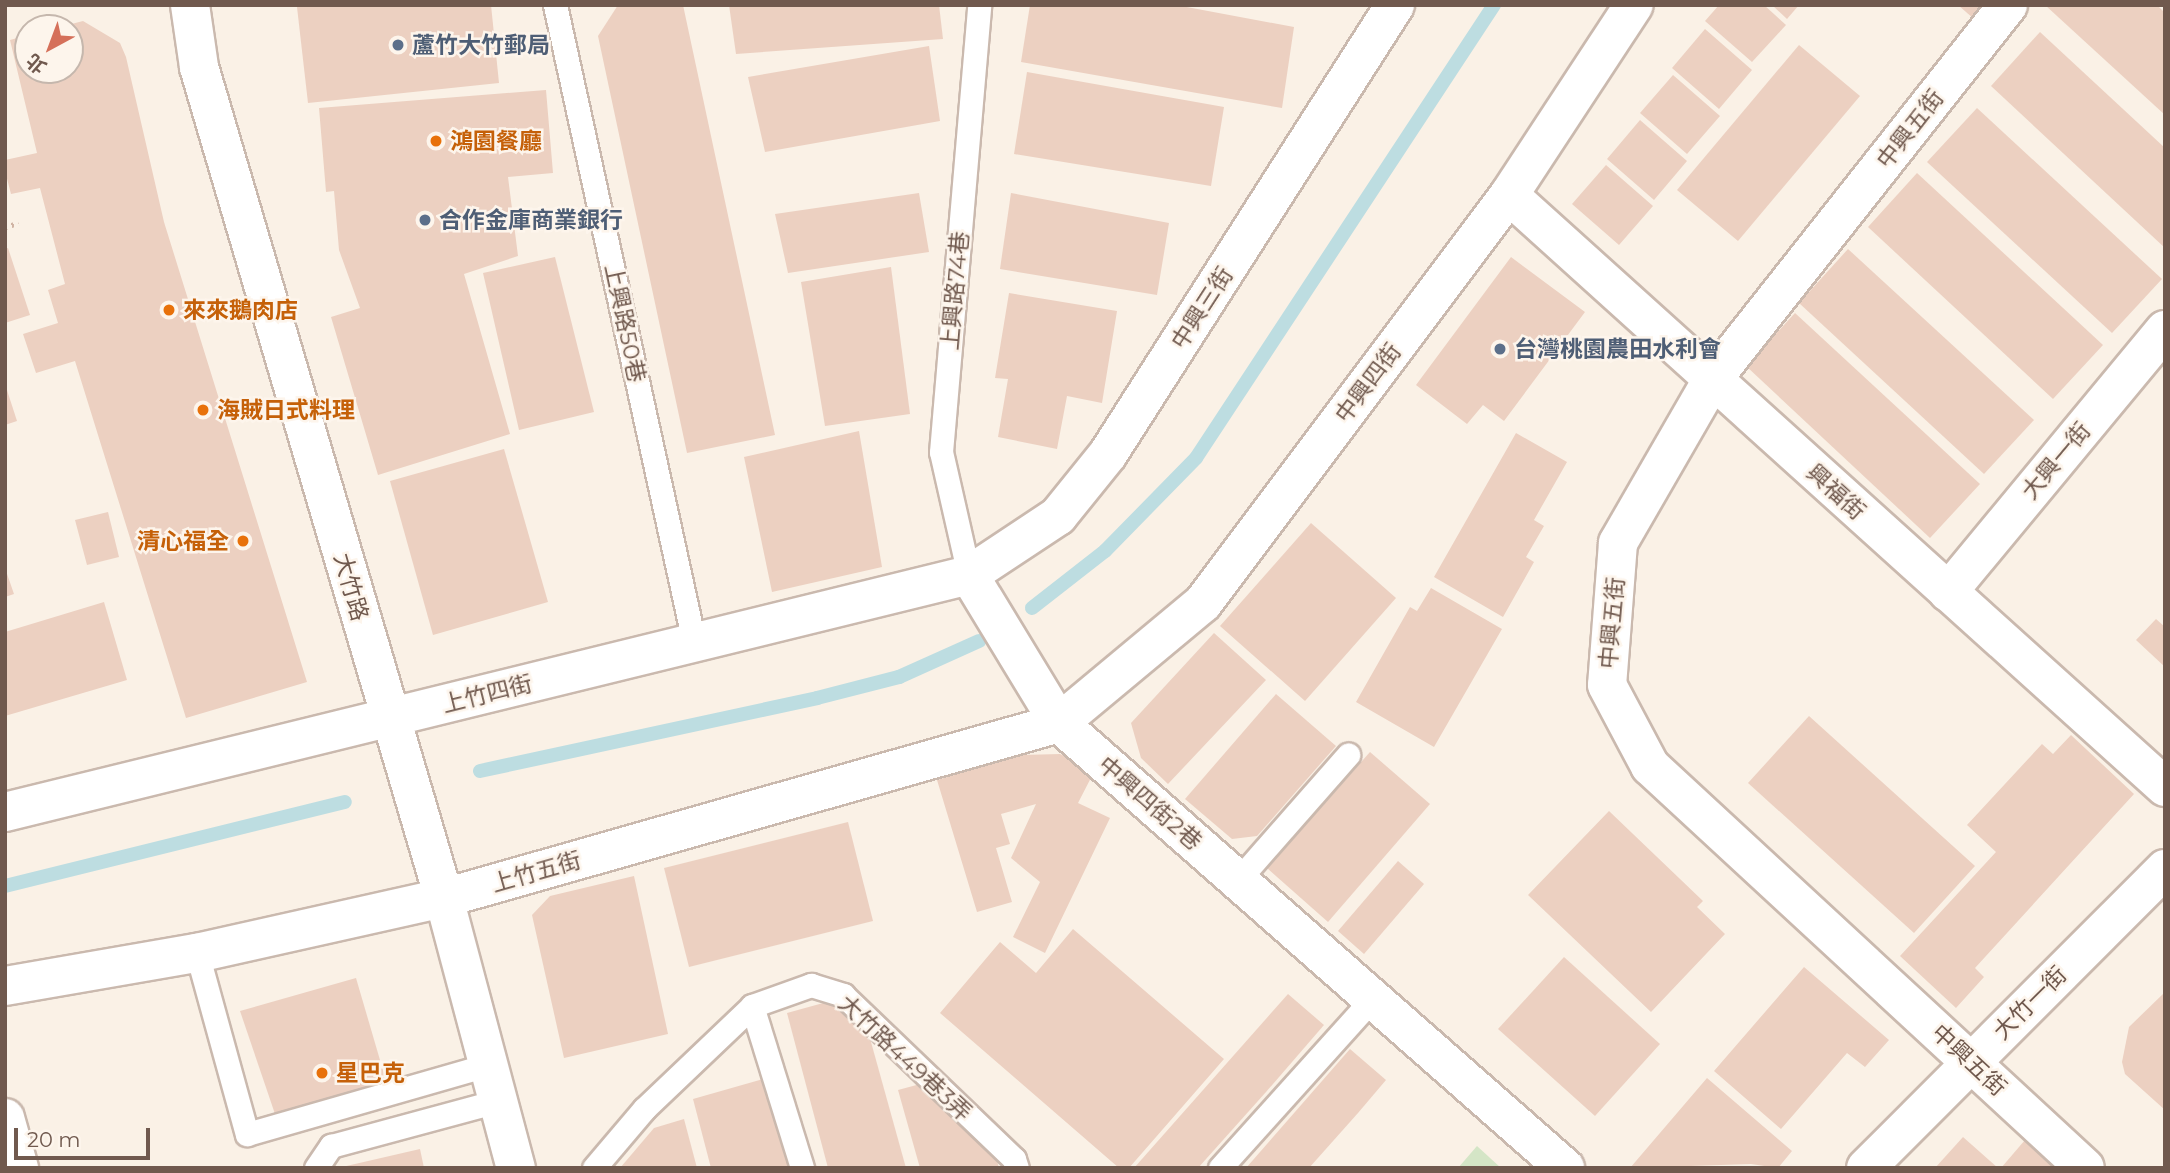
<!DOCTYPE html>
<meta charset="utf-8">
<style>
body{margin:0}
#map{position:relative;width:2170px;height:1173px;overflow:hidden;background:#faf1e6;font-family:Montserrat,"Noto Sans TC",sans-serif}
div>[style]{position:absolute}
.green>*{inset:0;background:#d4e5c6}
.stream>*{height:14px;margin:-7px;padding:0 7px;transform-origin:7px;border-radius:7px;background:#bddde1}
.building>*{inset:0;background:#ecd0c1}
.path>*{height:4.5px;margin-top:-2.25px;transform-origin:0;background:repeating-linear-gradient(90deg,#d0b4a4 0 2px,transparent 0 7px)}
.roads{filter:drop-shadow(2px 0 #cab9ae) drop-shadow(-2px 0 #cab9ae) drop-shadow(0 2px #cab9ae) drop-shadow(0 -2px #cab9ae)}
.lane>*{height:23px;margin:-11.5px;padding:0 11.5px;transform-origin:11.5px;border-radius:11.5px;background:#fff}
.street>*{height:38px;margin:-19px;padding:0 19px;transform-origin:19px;border-radius:19px;background:#fff}
.secondary>*{height:38px;margin:-19px;padding:0 19px;transform-origin:19px;border-radius:19px;background:#fff}
.dots>*{width:19px;height:19px;translate:-50% -50%;box-sizing:border-box;border:4px solid #fdf5ec;border-radius:50%}
span{translate:-50% -50%;white-space:nowrap;text-align:center;line-height:1.15;-webkit-text-stroke:5px #fdf5ec;paint-order:stroke}
.service-label{font-size:23px;color:#4e5e75;font-weight:700}
.left{translate:0 -50%;text-align:left}
.street-label{font-size:23px;color:#70594e}
.food-label{font-size:23px;color:#c56008;font-weight:700}
.right{translate:-100% -50%;text-align:right}
.frame{position:absolute;inset:0;border:7px solid #70594e;pointer-events:none}
.north{position:absolute;left:14px;top:14px;width:70px;height:70px;box-sizing:border-box;background:#fdf5ec;border:2px solid #c5b7ad;border-radius:50%;rotate:221deg;font-size:19px;font-weight:700;line-height:28px;text-align:center;color:#70594e}
.north::after{content:'';display:block;margin:auto;width:24px;height:32px;background:#d5705a;clip-path:polygon(50% 0,100% 100%,50% 72%,0 100%)}
.scale{position:absolute;left:14px;top:1128px;width:136px;height:32px;box-sizing:border-box;border:4px solid #70594e;border-top:0;padding-left:9px;font-size:21px;line-height:24px;white-space:nowrap;color:#70594e;-webkit-text-stroke:5px #fdf5ec;paint-order:stroke}
</style>
<div id="map">
<div class="green">
<i style="clip-path:polygon(1477px 1146px,1501px 1168px,1458px 1168px)"></i>
</div>
<div class="stream">
<i style="left:1032px;top:608px;width:93px;rotate:-38deg"></i>
<i style="left:1105px;top:551px;width:130px;rotate:-45.6deg"></i>
<i style="left:1196px;top:458px;width:542px;rotate:-56.66deg"></i>
<i style="left:480px;top:771px;width:345px;rotate:-12.2deg"></i>
<i style="left:817px;top:698px;width:85px;rotate:-14.4deg"></i>
<i style="left:899px;top:677px;width:88px;rotate:-24.2deg"></i>
<i style="left:5px;top:886px;width:350px;rotate:-13.9deg"></i>
</div>
<div class="building">
<i style="clip-path:polygon(311px 5px,491px 5px,499px 83px,308px 103px,297px 7px)"></i>
<i style="clip-path:polygon(618px 5px,683px 5px,775px 435px,687px 453px,598px 36px)"></i>
<i style="clip-path:polygon(729px 5px,939px 5px,943px 39px,736px 54px)"></i>
<i style="clip-path:polygon(1030px 5px,1176px 5px,1294px 27px,1282px 108px,1021px 62px)"></i>
<i style="clip-path:polygon(1719px 5px,1764px 5px,1786px 25px,1752px 62px,1705px 21px)"></i>
<i style="clip-path:polygon(1772px 5px,1799px 5px,1787px 19px)"></i>
<i style="clip-path:polygon(1958px 5px,1987px 5px,1974px 19px)"></i>
<i style="clip-path:polygon(2045px 5px,2157px 5px,2165px 13px,2165px 115px)"></i>
<i style="clip-path:polygon(83px 21px,120px 43px,126px 57px,164px 222px,307px 682px,186px 718px,75px 361px,36px 373px,23px 334px,58px 323px,48px 290px,65px 284px,40px 188px,11px 194px,5px 171px,5px 160px,37px 153px,10px 40px,28px 35px,28px 70px,70px 70px,70px 28px,60px 27px)"></i>
<i style="clip-path:polygon(1705px 29px,1752px 70px,1719px 109px,1672px 68px)"></i>
<i style="clip-path:polygon(2040px 32px,2165px 148px,2165px 248px,1991px 86px)"></i>
<i style="clip-path:polygon(1799px 45px,1860px 96px,1738px 241px,1677px 190px)"></i>
<i style="clip-path:polygon(929px 46px,940px 121px,765px 152px,748px 77px)"></i>
<i style="clip-path:polygon(1027px 72px,1224px 107px,1211px 186px,1014px 154px)"></i>
<i style="clip-path:polygon(1673px 75px,1720px 116px,1687px 154px,1640px 113px)"></i>
<i style="clip-path:polygon(546px 90px,553px 173px,508px 177px,518px 256px,464px 274px,510px 434px,378px 475px,331px 317px,360px 308px,339px 250px,334px 191px,326px 192px,319px 108px)"></i>
<i style="clip-path:polygon(1977px 108px,2162px 279px,2112px 333px,1927px 162px)"></i>
<i style="clip-path:polygon(1640px 120px,1687px 161px,1654px 200px,1607px 159px)"></i>
<i style="clip-path:polygon(1606px 165px,1653px 206px,1619px 245px,1572px 204px)"></i>
<i style="clip-path:polygon(1917px 173px,2103px 345px,2053px 399px,1868px 227px)"></i>
<i style="clip-path:polygon(919px 193px,929px 252px,788px 273px,775px 214px)"></i>
<i style="clip-path:polygon(1011px 193px,1169px 223px,1157px 295px,1000px 269px)"></i>
<i style="clip-path:polygon(8px 248px,30px 315px,5px 323px,5px 249px)"></i>
<i style="clip-path:polygon(1848px 249px,2034px 420px,1984px 474px,1799px 303px)"></i>
<i style="clip-path:polygon(555px 257px,594px 412px,519px 430px,483px 273px)"></i>
<i style="clip-path:polygon(1511px 257px,1585px 312px,1504px 421px,1483px 405px,1467px 424px,1416px 385px)"></i>
<i style="clip-path:polygon(891px 267px,910px 414px,825px 426px,801px 282px)"></i>
<i style="clip-path:polygon(1009px 293px,1117px 311px,1102px 403px,1067px 396px,1057px 449px,998px 437px,1008px 379px,995px 378px)"></i>
<i style="clip-path:polygon(1795px 313px,1980px 484px,1930px 538px,1746px 366px)"></i>
<i style="clip-path:polygon(6px 387px,17px 421px,5px 425px,5px 388px)"></i>
<i style="clip-path:polygon(859px 431px,882px 567px,772px 592px,744px 457px)"></i>
<i style="clip-path:polygon(1516px 433px,1567px 462px,1534px 520px,1544px 526px,1526px 557px,1534px 562px,1503px 617px,1434px 577px)"></i>
<i style="clip-path:polygon(504px 449px,548px 602px,433px 635px,390px 481px)"></i>
<i style="clip-path:polygon(108px 512px,119px 557px,87px 565px,75px 520px)"></i>
<i style="clip-path:polygon(1311px 523px,1396px 598px,1305px 701px,1220px 626px)"></i>
<i style="clip-path:polygon(5px 568px,14px 594px,5px 597px)"></i>
<i style="clip-path:polygon(1431px 588px,1502px 629px,1434px 747px,1356px 702px,1410px 607px,1417px 611px)"></i>
<i style="clip-path:polygon(104px 602px,127px 680px,5px 716px,5px 632px)"></i>
<i style="clip-path:polygon(2156px 619px,2165px 627px,2165px 667px,2136px 640px)"></i>
<i style="clip-path:polygon(1214px 633px,1266px 680px,1168px 784px,1141px 758px,1131px 723px)"></i>
<i style="clip-path:polygon(1276px 694px,1336px 746px,1257px 836px,1232px 839px,1185px 799px)"></i>
<i style="clip-path:polygon(1809px 716px,1975px 866px,1914px 933px,1748px 783px)"></i>
<i style="clip-path:polygon(2071px 735px,2134px 794px,1975px 968px,1984px 977px,1956px 1008px,1900px 956px,1996px 852px,1967px 825px,2042px 744px,2053px 754px)"></i>
<i style="clip-path:polygon(1370px 752px,1430px 804px,1328px 922px,1267px 868px)"></i>
<i style="clip-path:polygon(1060px 754px,1095px 770px,1078px 803px,1110px 818px,1045px 953px,1013px 937px,1040px 882px,1011px 858px,1036px 804px,1001px 814px,1010px 844px,996px 848px,1012px 902px,977px 912px,937px 780px,1022px 755px)"></i>
<i style="clip-path:polygon(1609px 811px,1703px 901px,1697px 907px,1725px 934px,1651px 1012px,1528px 895px)"></i>
<i style="clip-path:polygon(848px 822px,873px 921px,689px 967px,664px 868px)"></i>
<i style="clip-path:polygon(1398px 861px,1424px 884px,1364px 954px,1338px 931px)"></i>
<i style="clip-path:polygon(634px 876px,668px 1034px,564px 1058px,532px 915px,550px 896px)"></i>
<i style="clip-path:polygon(1073px 929px,1224px 1059px,1129px 1168px,1119px 1168px,940px 1013px,1000px 942px,1036px 973px)"></i>
<i style="clip-path:polygon(1564px 957px,1660px 1044px,1595px 1116px,1498px 1029px)"></i>
<i style="clip-path:polygon(1804px 967px,1889px 1040px,1865px 1067px,1847px 1053px,1781px 1129px,1714px 1071px)"></i>
<i style="clip-path:polygon(356px 978px,387px 1084px,275px 1114px,240px 1011px)"></i>
<i style="clip-path:polygon(2165px 992px,2165px 1110px,2125px 1074px,2122px 1062px,2129px 1027px)"></i>
<i style="clip-path:polygon(1288px 994px,1324px 1025px,1266px 1092px,1198px 1168px,1134px 1168px)"></i>
<i style="clip-path:polygon(834px 1000px,866px 1024px,906px 1168px,828px 1168px,787px 1013px)"></i>
<i style="clip-path:polygon(1350px 1049px,1386px 1080px,1358px 1113px,1309px 1168px,1246px 1168px)"></i>
<i style="clip-path:polygon(770px 1077px,796px 1168px,711px 1168px,693px 1099px)"></i>
<i style="clip-path:polygon(1707px 1078px,1792px 1151px,1778px 1168px,1751px 1164px,1630px 1168px)"></i>
<i style="clip-path:polygon(924px 1083px,995px 1153px,999px 1168px,920px 1168px,898px 1090px)"></i>
<i style="clip-path:polygon(684px 1119px,697px 1168px,620px 1168px,654px 1128px)"></i>
<i style="clip-path:polygon(2031px 1133px,2063px 1168px,2001px 1168px)"></i>
<i style="clip-path:polygon(1963px 1137px,1998px 1168px,1935px 1168px)"></i>
<i style="clip-path:polygon(420px 1149px,424px 1168px,342px 1168px,342px 1167px)"></i>
</div>
<div class="path">
<i style="left:5px;top:227px;width:14px;rotate:-17deg"></i>
</div>
<div class="roads">
<div class="lane">
<i style="left:555px;top:5px;width:652px;rotate:77.69deg"></i>
<i style="left:969px;top:575px;width:126px;rotate:-102.8deg"></i>
<i style="left:941px;top:452px;width:449px;rotate:-85.1deg"></i>
<i style="left:1238px;top:880px;width:167px;rotate:-48.7deg"></i>
<i style="left:197px;top:953px;width:188px;rotate:74.6deg"></i>
<i style="left:247px;top:1134px;width:251px;rotate:-16deg"></i>
<i style="left:752px;top:1006px;width:170px;rotate:72.8deg"></i>
<i style="left:316px;top:1168px;width:27px;rotate:-56deg"></i>
<i style="left:331px;top:1146px;width:173px;rotate:-15.1deg"></i>
<i style="left:594px;top:1168px;width:77px;rotate:-49.7deg"></i>
<i style="left:644px;top:1109px;width:149px;rotate:-43.6deg"></i>
<i style="left:752px;top:1006px;width:63px;rotate:-19.6deg"></i>
<i style="left:811px;top:985px;width:34px;rotate:17deg"></i>
<i style="left:843px;top:995px;width:237px;rotate:43.8deg"></i>
<i style="left:1014px;top:1159px;width:9px;rotate:72deg"></i>
<i style="left:1220px;top:1168px;width:227px;rotate:-48deg"></i>
</div>
<div class="street">
<i style="left:2008px;top:5px;width:478px;rotate:128.3deg"></i>
<i style="left:1712px;top:380px;width:188px;rotate:120deg"></i>
<i style="left:1618px;top:543px;width:142px;rotate:94.4deg"></i>
<i style="left:1607px;top:685px;width:92px;rotate:62deg"></i>
<i style="left:1650px;top:766px;width:592px;rotate:42.74deg"></i>
<i style="left:1509px;top:195px;width:884px;rotate:42.06deg"></i>
<i style="left:969px;top:575px;width:173px;rotate:58.7deg"></i>
<i style="left:1059px;top:723px;width:674px;rotate:41.33deg"></i>
<i style="left:1948px;top:592px;width:340px;rotate:-50.4deg"></i>
<i style="left:5px;top:812px;width:993px;rotate:-13.81deg"></i>
<i style="left:969px;top:575px;width:107px;rotate:-33.5deg"></i>
<i style="left:1058px;top:516px;width:80px;rotate:-51.1deg"></i>
<i style="left:1108px;top:454px;width:533px;rotate:-57.41deg"></i>
<i style="left:5px;top:986px;width:195px;rotate:-9.8deg"></i>
<i style="left:197px;top:953px;width:253px;rotate:-12.6deg"></i>
<i style="left:444px;top:898px;width:639px;rotate:-15.88deg"></i>
<i style="left:1059px;top:723px;width:187px;rotate:-39.8deg"></i>
<i style="left:1203px;top:603px;width:510px;rotate:-53.13deg"></i>
<i style="left:1509px;top:195px;width:227px;rotate:-56.7deg"></i>
<i style="left:5px;top:1118px;width:52px;rotate:74.4deg"></i>
<i style="left:1866px;top:1168px;width:423px;rotate:-45deg"></i>
</div>
<div class="secondary">
<i style="left:190px;top:5px;width:63px;rotate:81.7deg"></i>
<i style="left:199px;top:67px;width:866px;rotate:73.57deg"></i>
<i style="left:444px;top:898px;width:279px;rotate:75.1deg"></i>
</div>
</div>
<div class="dots">
<i style="left:398px;top:45px;background:#5c6f8a"></i>
<i style="left:436px;top:141px;background:#e8710a"></i>
<i style="left:425px;top:220px;background:#5c6f8a"></i>
<i style="left:169px;top:310px;background:#e8710a"></i>
<i style="left:1500px;top:349px;background:#5c6f8a"></i>
<i style="left:203px;top:410px;background:#e8710a"></i>
<i style="left:243px;top:541px;background:#e8710a"></i>
<i style="left:322px;top:1073px;background:#e8710a"></i>
</div>
<div class="service-label">
<span class="left" style="left:412px;top:45px">蘆竹大竹郵局</span>
<span class="left" style="left:439px;top:220px">合作金庫商業銀行</span>
<span class="left" style="left:1514px;top:349px">台灣桃園農田水利會</span>
</div>
<div class="street-label">
<span style="left:1910px;top:129px;rotate:-52deg">中興五街</span>
<span style="left:955px;top:291px;rotate:-85deg">上興路74巷</span>
<span style="left:1202px;top:308px;rotate:-57deg">中興三街</span>
<span style="left:625px;top:323px;rotate:78deg">上興路50巷</span>
<span style="left:1368px;top:383px;rotate:-53deg">中興四街</span>
<span style="left:2056px;top:461px;rotate:-50deg">大興一街</span>
<span style="left:1836px;top:492px;rotate:42deg">興福街</span>
<span style="left:351px;top:587px;rotate:74deg">大竹路</span>
<span style="left:1612px;top:623px;rotate:-85deg">中興五街</span>
<span style="left:487px;top:694px;rotate:-14deg">上竹四街</span>
<span style="left:1150px;top:803px;rotate:41deg">中興四街2巷</span>
<span style="left:536px;top:872px;rotate:-16deg">上竹五街</span>
<span style="left:2030px;top:1003px;rotate:-45deg">大竹一街</span>
<span style="left:905px;top:1058px;rotate:43deg">大竹路449巷3弄</span>
<span style="left:1969px;top:1060px;rotate:43deg">中興五街</span>
</div>
<div class="food-label">
<span class="left" style="left:450px;top:141px">鴻園餐廳</span>
<span class="left" style="left:183px;top:310px">來來鵝肉店</span>
<span class="left" style="left:217px;top:410px">海賊日式料理</span>
<span class="right" style="left:229px;top:541px">清心福全</span>
<span class="left" style="left:336px;top:1073px">星巴克</span>
</div>
<div class="frame"></div>
<div class="north">北</div>
<div class="scale">20 m</div>
</div>
